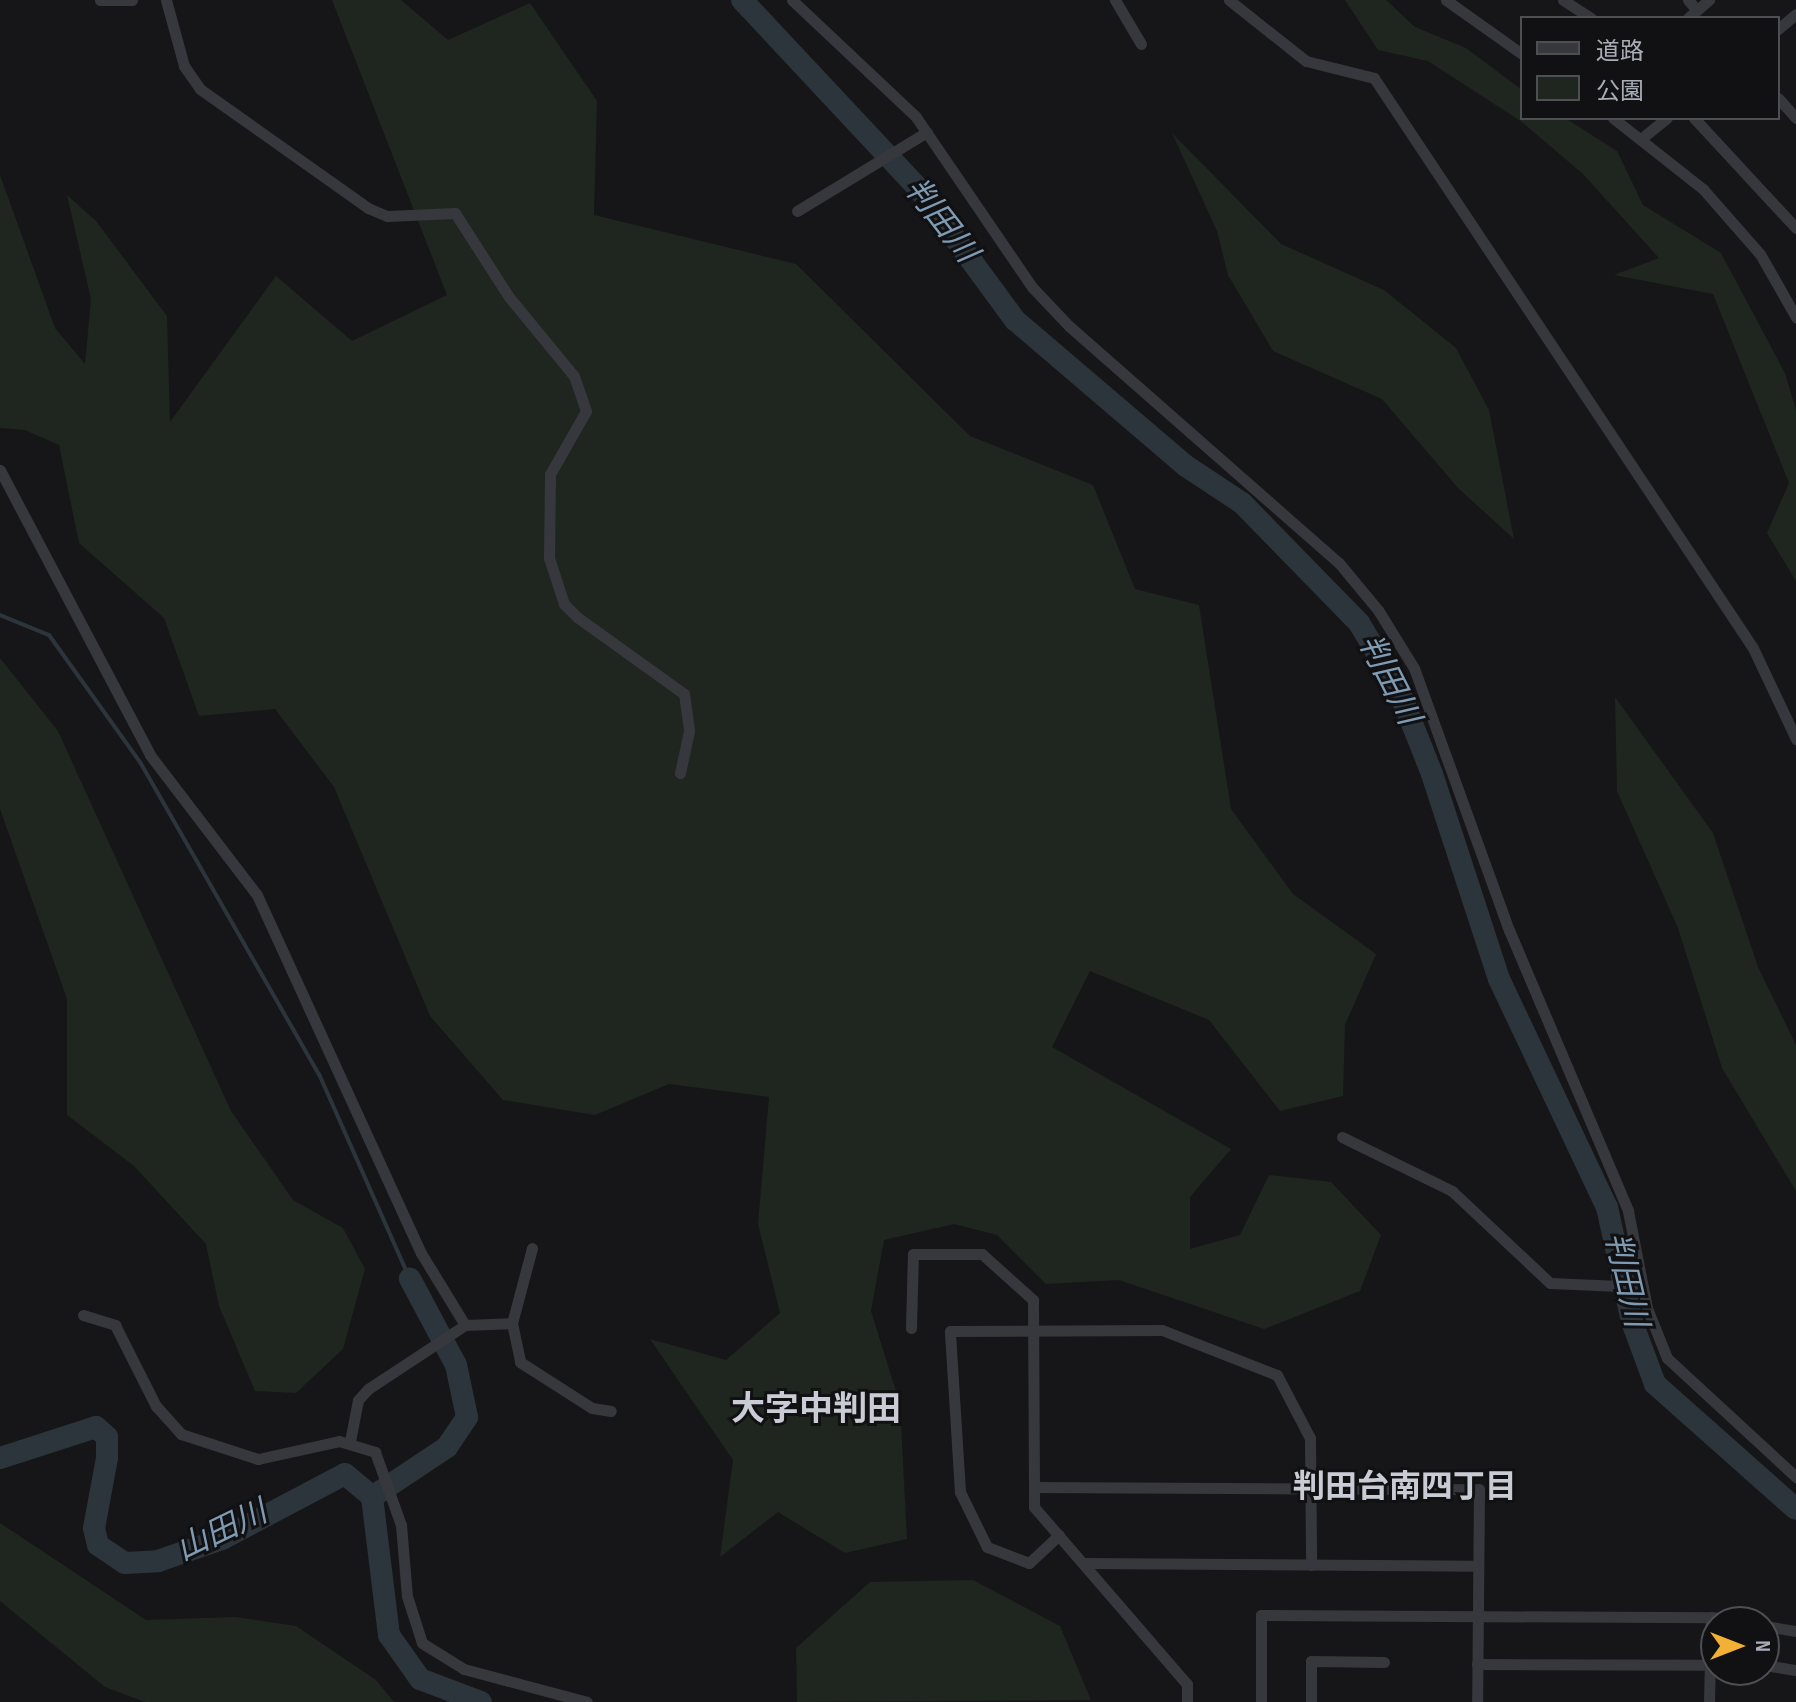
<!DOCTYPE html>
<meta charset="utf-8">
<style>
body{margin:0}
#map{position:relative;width:1796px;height:1702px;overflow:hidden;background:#161618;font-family:"Sofia Sans Condensed","Noto Sans JP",sans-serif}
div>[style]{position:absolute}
.green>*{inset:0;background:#1e261f}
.stream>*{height:4px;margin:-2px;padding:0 2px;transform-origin:2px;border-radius:2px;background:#2c353c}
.river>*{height:22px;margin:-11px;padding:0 11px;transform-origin:11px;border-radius:11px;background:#2c353c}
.minor>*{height:11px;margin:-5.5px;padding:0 5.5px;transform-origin:5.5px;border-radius:5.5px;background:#37383d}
span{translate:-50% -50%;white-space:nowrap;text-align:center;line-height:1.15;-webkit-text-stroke:6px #111113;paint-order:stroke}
.water-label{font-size:32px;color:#7f9bb3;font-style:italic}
.neighbourhood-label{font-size:32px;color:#c9ccd4;font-weight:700}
.quarter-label{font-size:34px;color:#c9ccd4;font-weight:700}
.legend{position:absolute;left:1520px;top:16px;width:260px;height:104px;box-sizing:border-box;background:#111113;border:2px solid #4d4f55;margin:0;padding:10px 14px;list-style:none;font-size:24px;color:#a8adb8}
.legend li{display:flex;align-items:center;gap:16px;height:40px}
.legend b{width:40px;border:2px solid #4d4f55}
.north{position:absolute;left:1700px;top:1606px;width:80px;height:80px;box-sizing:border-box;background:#111113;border:2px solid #4d4f55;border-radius:50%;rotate:90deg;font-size:22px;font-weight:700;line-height:32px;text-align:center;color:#a8adb8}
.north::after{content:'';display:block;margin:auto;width:28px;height:36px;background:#f2b134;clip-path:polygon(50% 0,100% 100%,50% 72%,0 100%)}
</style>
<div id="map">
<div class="green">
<i style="clip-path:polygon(332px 0,401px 0,448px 40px,530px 3px,597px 101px,594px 215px,796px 264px,970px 436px,1093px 485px,1135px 589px,1199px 605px,1231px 809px,1293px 894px,1376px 954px,1345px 1025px,1343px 1096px,1280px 1111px,1209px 1020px,1090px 971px,1052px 1047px,1231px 1149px,1190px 1197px,1190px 1249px,1240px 1235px,1269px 1175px,1331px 1182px,1381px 1235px,1360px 1291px,1264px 1329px,1119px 1280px,1046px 1284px,997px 1235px,954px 1224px,884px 1240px,871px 1311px,900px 1404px,907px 1539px,845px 1553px,778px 1512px,720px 1557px,733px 1460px,650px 1339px,726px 1360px,780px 1313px,758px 1224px,769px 1097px,669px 1084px,595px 1115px,503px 1100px,430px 1016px,334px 787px,275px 709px,199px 716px,164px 618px,79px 543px,59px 445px,25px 430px,0 428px,0 175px,55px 328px,85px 364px,91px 299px,67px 195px,96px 221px,167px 316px,170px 422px,276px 276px,352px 341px,447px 295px)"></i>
<i style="clip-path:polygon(1345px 0,1386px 0,1415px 27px,1466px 48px,1522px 90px,1522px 118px,1565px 118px,1617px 151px,1643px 205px,1721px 253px,1785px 373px,1796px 410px,1796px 581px,1767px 533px,1789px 483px,1713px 294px,1614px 275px,1659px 258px,1583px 174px,1522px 122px,1428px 61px,1378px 50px)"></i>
<i style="clip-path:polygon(1172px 133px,1281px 244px,1384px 290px,1456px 348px,1489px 410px,1514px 539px,1458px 488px,1382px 399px,1273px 351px,1228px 275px,1217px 231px)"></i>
<i style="clip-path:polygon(0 658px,58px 731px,231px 1111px,293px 1200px,343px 1228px,365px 1269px,343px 1349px,296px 1393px,255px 1391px,219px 1306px,206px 1244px,134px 1166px,67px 1115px,67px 999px,0 809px)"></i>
<i style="clip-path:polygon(1615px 697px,1713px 833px,1758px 967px,1796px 1045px,1796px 1191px,1722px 1068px,1678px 928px,1617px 791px)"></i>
<i style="clip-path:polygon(0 1523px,146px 1620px,235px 1617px,296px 1626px,376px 1680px,394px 1702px,145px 1702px,105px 1687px,0 1601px)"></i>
<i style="clip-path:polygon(973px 1580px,1060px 1626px,1091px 1700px,797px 1702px,796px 1648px,870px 1582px)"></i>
</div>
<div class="stream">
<i style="left:0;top:615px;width:53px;rotate:22.2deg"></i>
<i style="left:49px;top:635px;width:156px;rotate:54.4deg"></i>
<i style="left:140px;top:762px;width:360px;rotate:60.2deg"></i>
<i style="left:319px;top:1074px;width:224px;rotate:66.1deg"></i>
</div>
<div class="river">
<i style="left:742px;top:0;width:258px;rotate:46.9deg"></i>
<i style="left:918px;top:188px;width:164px;rotate:53.7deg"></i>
<i style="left:1015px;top:320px;width:225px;rotate:40.5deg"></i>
<i style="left:1186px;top:466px;width:67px;rotate:33.5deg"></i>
<i style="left:1242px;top:503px;width:168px;rotate:45.7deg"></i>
<i style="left:1359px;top:623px;width:76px;rotate:59deg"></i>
<i style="left:1398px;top:688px;width:92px;rotate:68.4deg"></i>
<i style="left:1432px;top:774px;width:216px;rotate:71.9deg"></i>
<i style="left:1499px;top:979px;width:252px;rotate:64.7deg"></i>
<i style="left:1607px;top:1207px;width:118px;rotate:77.7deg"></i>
<i style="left:1632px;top:1322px;width:66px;rotate:69.6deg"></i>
<i style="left:1655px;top:1384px;width:188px;rotate:41.6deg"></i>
<i style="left:0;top:1458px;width:101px;rotate:-17.9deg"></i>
<i style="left:96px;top:1427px;width:15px;rotate:42deg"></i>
<i style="left:107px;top:1437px;width:21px;rotate:90deg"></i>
<i style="left:107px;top:1458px;width:71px;rotate:100.5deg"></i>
<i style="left:94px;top:1528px;width:17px;rotate:77deg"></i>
<i style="left:98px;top:1545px;width:32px;rotate:34deg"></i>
<i style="left:125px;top:1563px;width:33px;rotate:-3deg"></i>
<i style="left:158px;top:1561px;width:68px;rotate:-19deg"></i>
<i style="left:222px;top:1539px;width:139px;rotate:-27.9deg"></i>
<i style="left:345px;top:1474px;width:35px;rotate:40deg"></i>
<i style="left:372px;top:1497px;width:90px;rotate:-33.7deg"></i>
<i style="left:447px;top:1447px;width:36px;rotate:-56deg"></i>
<i style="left:467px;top:1417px;width:53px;rotate:-101.9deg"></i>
<i style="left:456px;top:1365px;width:98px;rotate:-118.1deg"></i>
<i style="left:372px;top:1497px;width:139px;rotate:83deg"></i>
<i style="left:389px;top:1635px;width:54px;rotate:54.8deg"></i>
<i style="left:420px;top:1679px;width:65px;rotate:20.7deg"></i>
</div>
<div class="minor">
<i style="left:100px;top:0;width:32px"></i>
<i style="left:166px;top:0;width:68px;rotate:74.7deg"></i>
<i style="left:184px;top:66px;width:28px;rotate:55deg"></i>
<i style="left:200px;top:89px;width:206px;rotate:35.3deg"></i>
<i style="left:368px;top:208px;width:21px;rotate:23deg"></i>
<i style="left:387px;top:216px;width:68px;rotate:-2.5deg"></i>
<i style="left:455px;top:213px;width:100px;rotate:57.3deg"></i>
<i style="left:509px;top:297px;width:102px;rotate:50.6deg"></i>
<i style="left:574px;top:376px;width:37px;rotate:71deg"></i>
<i style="left:586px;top:411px;width:73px;rotate:119.7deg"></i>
<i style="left:550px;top:474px;width:84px;rotate:90.7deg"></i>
<i style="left:549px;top:558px;width:48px;rotate:71.9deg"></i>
<i style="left:564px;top:604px;width:18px;rotate:45deg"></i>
<i style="left:577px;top:617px;width:132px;rotate:35.7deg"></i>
<i style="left:684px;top:694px;width:37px;rotate:82deg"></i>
<i style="left:689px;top:731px;width:43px;rotate:102.1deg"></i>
<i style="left:792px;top:0;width:170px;rotate:43.3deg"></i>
<i style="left:916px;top:117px;width:206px;rotate:55.7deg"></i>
<i style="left:1032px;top:287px;width:54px;rotate:46.5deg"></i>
<i style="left:1069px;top:326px;width:359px;rotate:41.3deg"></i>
<i style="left:1339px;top:563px;width:61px;rotate:50.3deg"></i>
<i style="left:1378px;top:610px;width:68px;rotate:58.2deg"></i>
<i style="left:1414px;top:668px;width:279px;rotate:70.1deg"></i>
<i style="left:1509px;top:930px;width:305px;rotate:67deg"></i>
<i style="left:1628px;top:1211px;width:99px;rotate:78.9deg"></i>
<i style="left:1647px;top:1308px;width:54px;rotate:68.2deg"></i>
<i style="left:1667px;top:1358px;width:176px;rotate:42.7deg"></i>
<i style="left:1115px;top:0;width:51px;rotate:59.4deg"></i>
<i style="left:1229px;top:0;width:98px;rotate:38.4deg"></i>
<i style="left:1306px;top:61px;width:70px;rotate:14deg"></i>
<i style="left:1374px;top:78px;width:685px;rotate:56.38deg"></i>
<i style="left:1753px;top:648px;width:101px;rotate:64.7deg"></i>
<i style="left:1446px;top:0;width:93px;rotate:35.4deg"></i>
<i style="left:1563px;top:0;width:33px;rotate:33deg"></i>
<i style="left:1688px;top:0;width:13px;rotate:48deg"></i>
<i style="left:1688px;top:18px;width:28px;rotate:-41deg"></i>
<i style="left:1778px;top:29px;width:23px;rotate:-40deg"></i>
<i style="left:1778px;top:98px;width:27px;rotate:48deg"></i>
<i style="left:1613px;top:118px;width:115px;rotate:38.3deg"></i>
<i style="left:1703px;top:189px;width:86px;rotate:48.8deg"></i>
<i style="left:1760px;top:254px;width:73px;rotate:60.3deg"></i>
<i style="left:1694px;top:118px;width:150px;rotate:47.2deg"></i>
<i style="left:1642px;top:138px;width:32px;rotate:-39deg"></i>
<i style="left:797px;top:211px;width:152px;rotate:-31.3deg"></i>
<i style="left:0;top:470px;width:322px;rotate:62.2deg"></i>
<i style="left:150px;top:755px;width:176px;rotate:52.6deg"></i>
<i style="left:257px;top:895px;width:394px;rotate:65.4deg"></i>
<i style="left:421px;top:1253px;width:84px;rotate:58.6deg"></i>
<i style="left:465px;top:1325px;width:116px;rotate:146.6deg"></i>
<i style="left:368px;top:1389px;width:15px;rotate:132deg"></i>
<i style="left:358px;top:1400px;width:42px;rotate:101deg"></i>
<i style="left:1342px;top:1137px;width:123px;rotate:26.1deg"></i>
<i style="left:1452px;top:1191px;width:134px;rotate:43.2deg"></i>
<i style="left:1550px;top:1283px;width:93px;rotate:2.5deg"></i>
<i style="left:532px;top:1248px;width:78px;rotate:104.9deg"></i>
<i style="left:512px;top:1323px;width:40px;rotate:78deg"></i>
<i style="left:520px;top:1362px;width:85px;rotate:32.6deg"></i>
<i style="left:592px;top:1408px;width:19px;rotate:9deg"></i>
<i style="left:83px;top:1315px;width:34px;rotate:17deg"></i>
<i style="left:115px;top:1325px;width:91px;rotate:63.2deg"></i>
<i style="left:156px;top:1406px;width:38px;rotate:48deg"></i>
<i style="left:181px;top:1434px;width:81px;rotate:18deg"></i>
<i style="left:258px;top:1459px;width:83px;rotate:-12.5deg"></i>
<i style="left:339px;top:1441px;width:38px;rotate:17deg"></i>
<i style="left:375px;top:1452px;width:77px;rotate:70.4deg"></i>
<i style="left:401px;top:1525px;width:71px;rotate:85.2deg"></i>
<i style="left:407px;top:1596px;width:49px;rotate:72.3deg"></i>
<i style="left:422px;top:1643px;width:49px;rotate:31.8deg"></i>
<i style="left:464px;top:1669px;width:127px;rotate:15deg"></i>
<i style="left:465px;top:1325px;width:47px;rotate:-2.4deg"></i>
<i style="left:911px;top:1328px;width:74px;rotate:-88.5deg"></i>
<i style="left:913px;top:1254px;width:69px"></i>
<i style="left:982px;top:1254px;width:69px;rotate:42deg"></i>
<i style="left:1033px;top:1300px;width:207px;rotate:89.7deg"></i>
<i style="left:1034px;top:1507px;width:234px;rotate:49.2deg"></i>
<i style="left:1187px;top:1684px;width:18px;rotate:90deg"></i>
<i style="left:1034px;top:1487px;width:445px;rotate:0.3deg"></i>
<i style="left:1479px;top:1489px;width:213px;rotate:90.5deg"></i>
<i style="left:1059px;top:1535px;width:41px;rotate:137deg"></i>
<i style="left:1029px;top:1563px;width:45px;rotate:-159.1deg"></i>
<i style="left:987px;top:1547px;width:61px;rotate:-116.1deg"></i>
<i style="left:960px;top:1492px;width:161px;rotate:-93.6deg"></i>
<i style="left:950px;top:1331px;width:212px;rotate:-0.3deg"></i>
<i style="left:1162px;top:1330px;width:123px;rotate:21.4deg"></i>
<i style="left:1277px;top:1375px;width:71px;rotate:62.4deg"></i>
<i style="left:1310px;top:1438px;width:127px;rotate:89.5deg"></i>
<i style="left:1084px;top:1563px;width:393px;rotate:0.4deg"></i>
<i style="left:1477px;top:1664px;width:239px;rotate:0.2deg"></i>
<i style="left:1764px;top:1665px;width:32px;rotate:9deg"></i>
<i style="left:1261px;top:1702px;width:87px;rotate:-90deg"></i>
<i style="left:1261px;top:1615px;width:450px;rotate:0.3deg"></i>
<i style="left:1711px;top:1617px;width:86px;rotate:9.4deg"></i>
<i style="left:1311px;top:1702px;width:41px;rotate:-90deg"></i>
<i style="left:1311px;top:1661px;width:73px;rotate:0.8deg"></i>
<i style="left:1709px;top:1702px;width:85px;rotate:-88.7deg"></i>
</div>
<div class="water-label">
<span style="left:940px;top:221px;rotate:52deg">判田川</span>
<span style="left:1388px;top:680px;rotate:63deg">判田川</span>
<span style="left:1625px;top:1280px;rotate:77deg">判田川</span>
<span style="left:222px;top:1532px;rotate:-26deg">山田川</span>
</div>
<div class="neighbourhood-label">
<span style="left:1405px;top:1488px">判田台南四丁目</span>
</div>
<div class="quarter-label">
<span style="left:816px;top:1410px">大字中判田</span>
</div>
<ul class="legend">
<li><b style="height:10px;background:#37383d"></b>道路</li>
<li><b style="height:22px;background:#1e261f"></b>公園</li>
</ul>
<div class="north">N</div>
</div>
